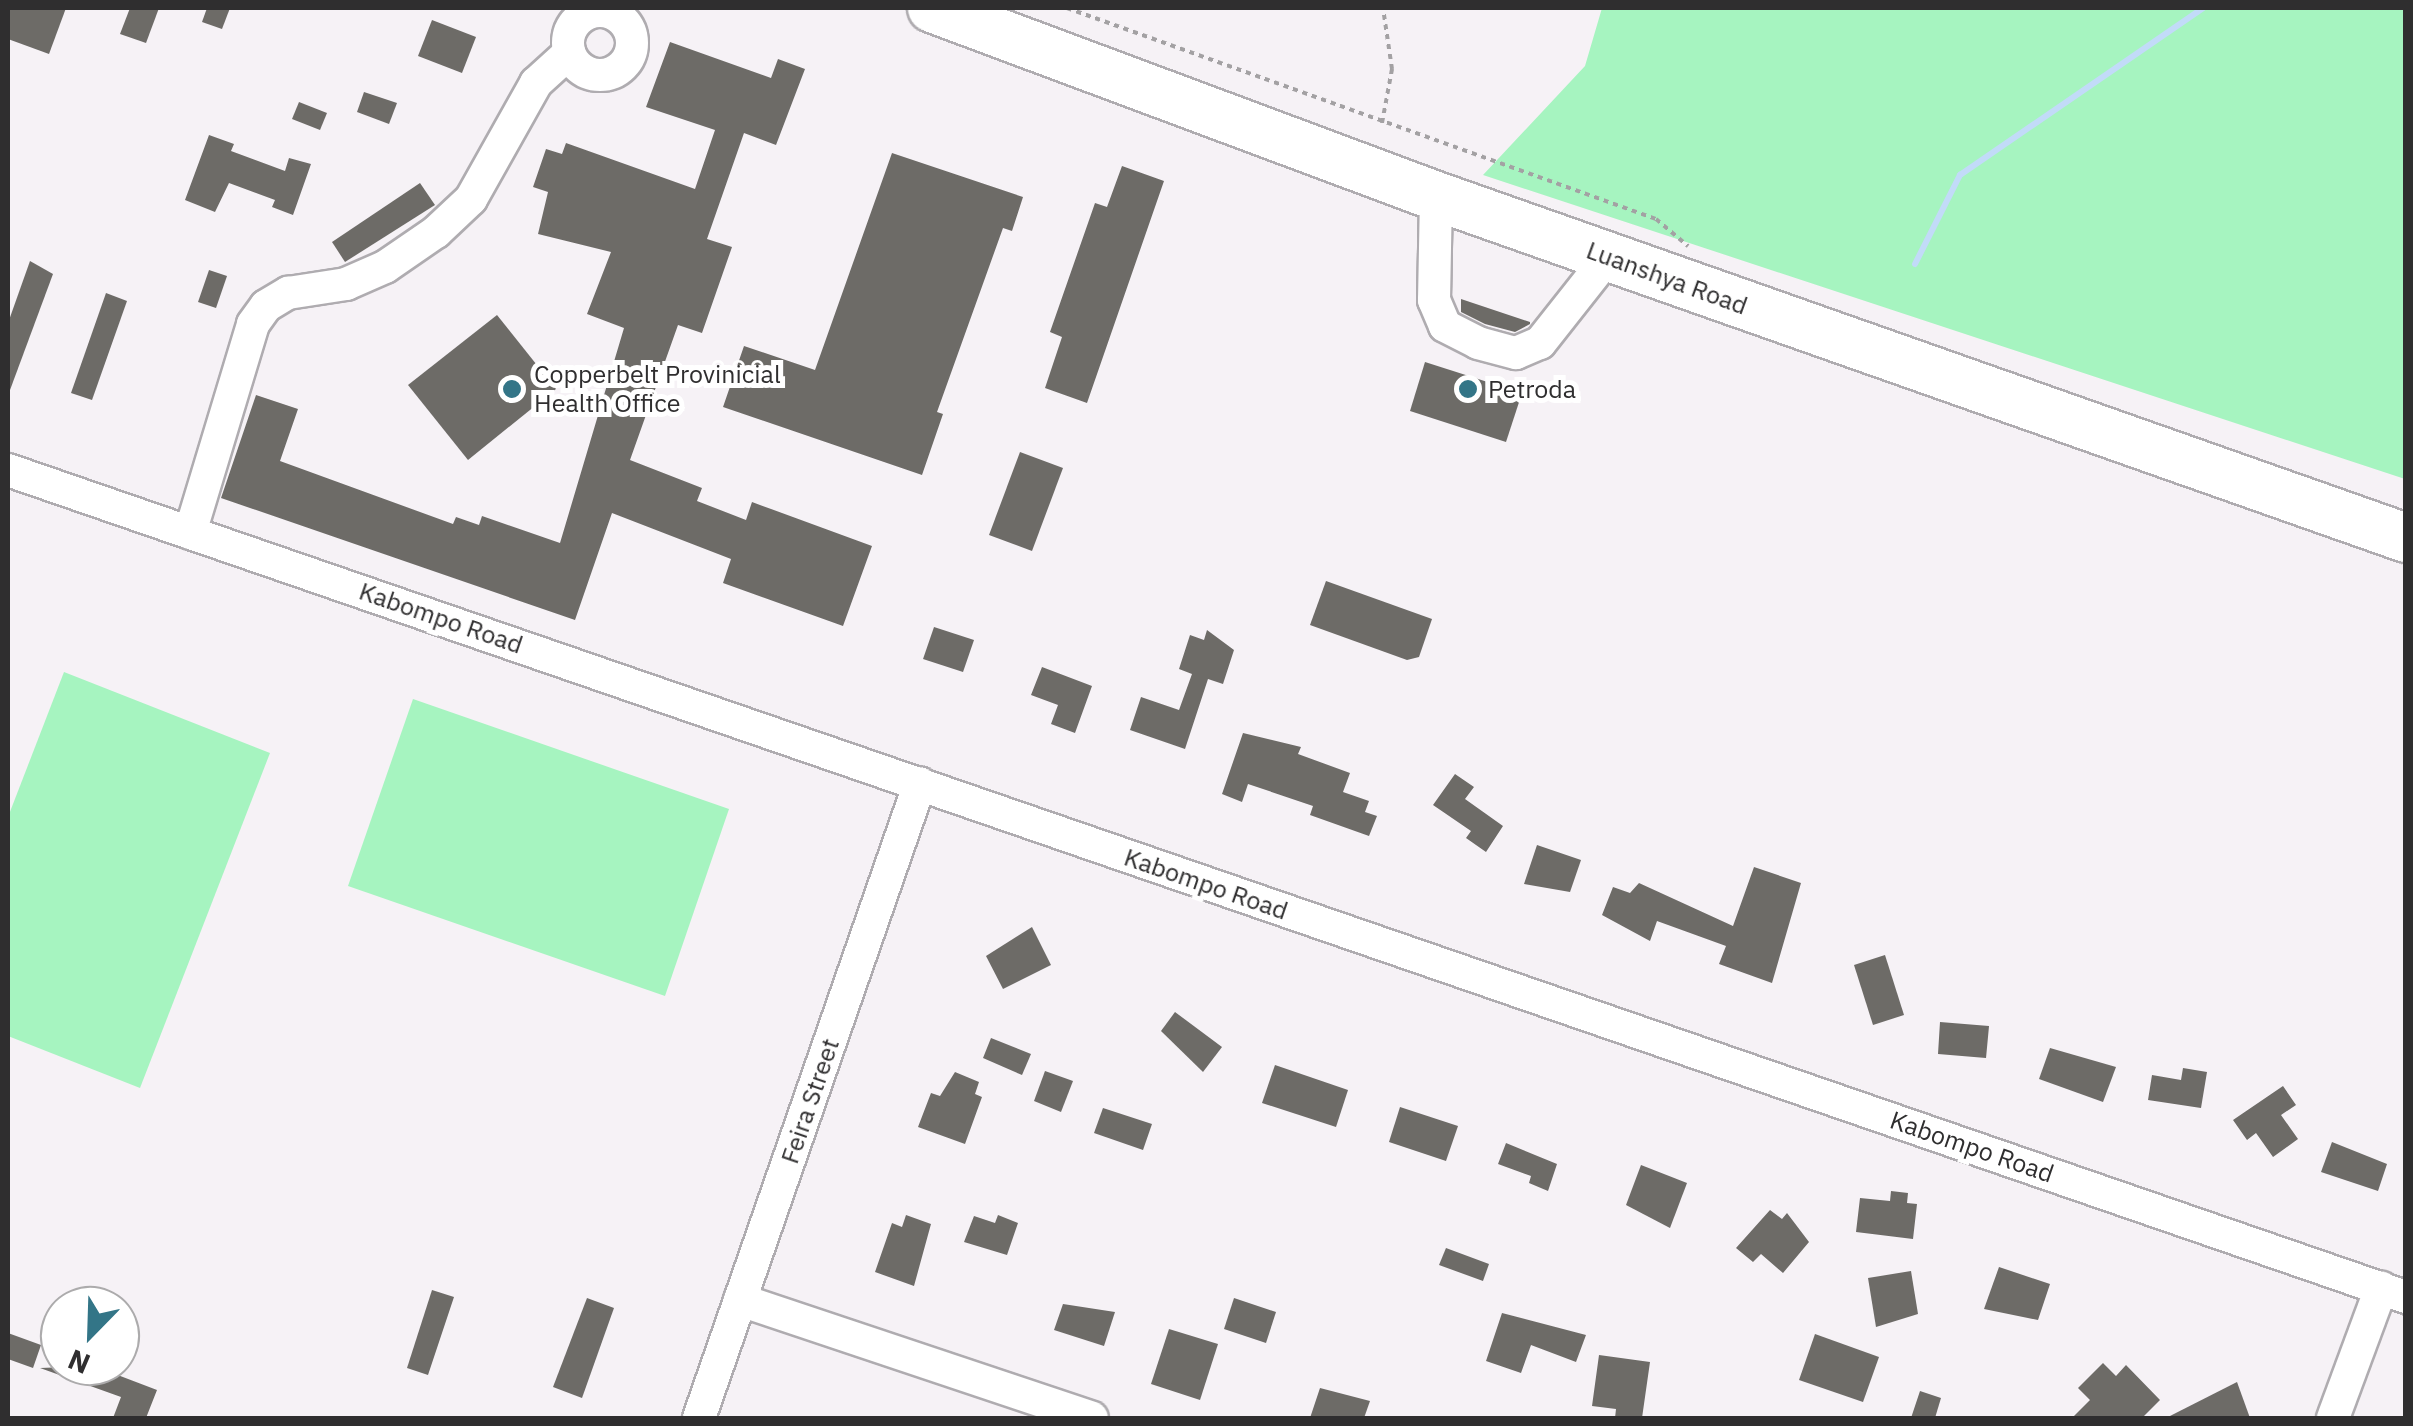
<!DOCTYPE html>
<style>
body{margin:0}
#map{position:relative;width:2413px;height:1426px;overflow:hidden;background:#f6f2f6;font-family:"IBM Plex Sans",sans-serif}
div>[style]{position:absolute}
.green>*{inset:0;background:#a6f4c0}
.stream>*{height:6px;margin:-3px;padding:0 3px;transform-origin:3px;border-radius:3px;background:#c2dbf8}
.building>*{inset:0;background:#6d6b67}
.path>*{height:4px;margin-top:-2px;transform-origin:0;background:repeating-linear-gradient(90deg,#a3a1a3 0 5px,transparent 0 10px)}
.roads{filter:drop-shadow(2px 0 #afacb0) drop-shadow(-2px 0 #afacb0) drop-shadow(0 2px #afacb0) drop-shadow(0 -2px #afacb0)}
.minor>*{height:32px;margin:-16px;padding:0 16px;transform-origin:16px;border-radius:16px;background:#fff}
.minor>.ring{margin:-16px;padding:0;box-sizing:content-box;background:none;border:32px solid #fff;border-radius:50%}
.highway>*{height:48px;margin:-24px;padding:0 24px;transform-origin:24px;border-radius:24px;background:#fff}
.dots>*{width:28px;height:28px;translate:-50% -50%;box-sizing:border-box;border:5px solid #fff;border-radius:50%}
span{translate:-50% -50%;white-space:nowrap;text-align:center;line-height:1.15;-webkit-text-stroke:10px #fff;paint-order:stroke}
.street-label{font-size:25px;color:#2f2e2f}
.poi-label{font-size:25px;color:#2f2e2f}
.left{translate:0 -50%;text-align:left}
.frame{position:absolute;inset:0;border:10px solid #2f2e2f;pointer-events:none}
.north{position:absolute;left:40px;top:1286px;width:100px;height:100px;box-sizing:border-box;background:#fff;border:2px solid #acabac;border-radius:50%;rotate:203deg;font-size:28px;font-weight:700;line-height:40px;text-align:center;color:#2f2e2f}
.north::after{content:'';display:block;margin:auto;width:35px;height:45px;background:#337587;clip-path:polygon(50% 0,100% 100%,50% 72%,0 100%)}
</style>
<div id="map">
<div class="green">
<i style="clip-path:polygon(1602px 8px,2405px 8px,2405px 479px,1483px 175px,1585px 66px)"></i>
<i style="clip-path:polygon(64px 672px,270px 753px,140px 1088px,8px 1036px,8px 817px)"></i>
<i style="clip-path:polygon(413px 699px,729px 809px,665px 996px,348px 886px)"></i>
</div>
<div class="stream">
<i style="left:1915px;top:264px;width:100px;rotate:-63.2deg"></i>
<i style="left:1960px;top:175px;width:295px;rotate:-34.5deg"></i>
</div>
<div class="building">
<i style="clip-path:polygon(8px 8px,66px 8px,49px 54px,8px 39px)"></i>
<i style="clip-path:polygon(130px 8px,159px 8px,146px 43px,120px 34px)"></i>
<i style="clip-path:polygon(207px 8px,230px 8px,222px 29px,202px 22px)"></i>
<i style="clip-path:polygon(432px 20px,476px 37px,462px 73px,418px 56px)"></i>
<i style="clip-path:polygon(670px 42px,771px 78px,778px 59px,805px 69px,776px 145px,744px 133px,707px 239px,732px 247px,702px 333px,678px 325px,630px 460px,702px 488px,697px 501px,746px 520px,752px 502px,872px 546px,843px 626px,723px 583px,731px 559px,612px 513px,575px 620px,221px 498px,256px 395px,298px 409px,280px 461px,453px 524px,456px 517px,479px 525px,482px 516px,560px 543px,624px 328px,587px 314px,611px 252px,538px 234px,548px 192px,533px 187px,546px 149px,562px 154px,566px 143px,695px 189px,715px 130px,646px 107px)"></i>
<i style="clip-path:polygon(364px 92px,397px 103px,389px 124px,357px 112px)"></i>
<i style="clip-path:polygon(299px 102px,327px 113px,320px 130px,292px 119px)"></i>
<i style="clip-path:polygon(209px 135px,234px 144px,231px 151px,285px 171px,289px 158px,311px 164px,293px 215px,272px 207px,275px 200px,229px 183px,215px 212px,185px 200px)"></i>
<i style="clip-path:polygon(892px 153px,1023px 197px,1012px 231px,1003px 228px,937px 412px,943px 414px,922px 475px,723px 407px,744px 346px,815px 370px)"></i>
<i style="clip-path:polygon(1122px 166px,1164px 181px,1087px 403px,1045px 388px,1062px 337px,1050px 332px,1095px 203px,1107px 207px)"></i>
<i style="clip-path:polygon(420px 183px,435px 205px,345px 262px,332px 242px)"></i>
<i style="clip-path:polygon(30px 261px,53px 274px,10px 390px,8px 323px)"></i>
<i style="clip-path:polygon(209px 270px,227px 276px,216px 308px,198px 302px)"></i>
<i style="clip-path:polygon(106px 293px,127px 301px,92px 400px,71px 393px)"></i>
<i style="clip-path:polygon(1461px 299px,1530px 322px,1530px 324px,1515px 332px,1485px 324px,1461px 312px)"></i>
<i style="clip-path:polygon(497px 315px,556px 389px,468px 460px,408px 385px)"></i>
<i style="clip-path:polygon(1425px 362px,1522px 393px,1506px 442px,1410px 411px)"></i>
<i style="clip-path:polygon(1020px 452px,1063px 468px,1032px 551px,989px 535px)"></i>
<i style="clip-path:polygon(1326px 581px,1432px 619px,1419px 657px,1407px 660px,1310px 625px)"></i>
<i style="clip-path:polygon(934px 627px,974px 640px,963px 672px,923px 659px)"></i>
<i style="clip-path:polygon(1207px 630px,1234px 650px,1223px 684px,1208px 679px,1185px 749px,1130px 730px,1141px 697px,1179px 710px,1192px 674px,1179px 669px,1190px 635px,1204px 640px)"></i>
<i style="clip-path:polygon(1042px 667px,1092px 686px,1075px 733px,1051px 724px,1058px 705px,1031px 695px)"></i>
<i style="clip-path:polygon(1243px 733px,1301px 747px,1298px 754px,1350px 773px,1343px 792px,1369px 801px,1365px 812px,1377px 816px,1369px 836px,1310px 815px,1313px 806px,1248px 784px,1242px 802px,1222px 794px)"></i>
<i style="clip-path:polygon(1455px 774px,1474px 787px,1465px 799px,1503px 826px,1486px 852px,1466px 838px,1471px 831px,1433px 805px)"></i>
<i style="clip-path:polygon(1537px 845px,1581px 860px,1570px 892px,1524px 884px)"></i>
<i style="clip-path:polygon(1754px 867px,1801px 883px,1772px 983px,1719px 964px,1726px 946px,1657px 921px,1650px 941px,1602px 915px,1613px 887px,1630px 893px,1639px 883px,1733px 926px)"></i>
<i style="clip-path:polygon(1032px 927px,1051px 965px,1003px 989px,986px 956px)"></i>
<i style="clip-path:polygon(1885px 955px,1904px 1015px,1873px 1025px,1854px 965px)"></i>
<i style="clip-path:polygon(1175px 1012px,1222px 1047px,1203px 1072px,1161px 1031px)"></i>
<i style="clip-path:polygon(1940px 1022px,1989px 1026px,1986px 1058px,1938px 1054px)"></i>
<i style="clip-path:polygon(991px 1038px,1031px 1054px,1022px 1075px,983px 1058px)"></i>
<i style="clip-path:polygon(2050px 1048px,2116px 1067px,2103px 1102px,2039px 1079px)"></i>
<i style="clip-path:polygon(1275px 1065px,1348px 1090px,1336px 1127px,1262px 1103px)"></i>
<i style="clip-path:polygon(2183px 1068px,2207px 1072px,2201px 1108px,2148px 1100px,2152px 1075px,2181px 1080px)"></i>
<i style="clip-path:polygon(1045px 1071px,1073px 1081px,1061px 1112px,1034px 1101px)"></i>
<i style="clip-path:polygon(955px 1072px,979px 1082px,975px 1094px,982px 1097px,965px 1144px,918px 1127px,931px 1093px,940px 1096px)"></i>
<i style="clip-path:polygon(2283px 1086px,2296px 1105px,2281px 1115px,2298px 1139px,2273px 1157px,2256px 1133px,2247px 1140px,2233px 1120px)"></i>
<i style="clip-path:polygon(1400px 1107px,1458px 1126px,1446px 1161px,1389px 1142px)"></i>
<i style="clip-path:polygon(1103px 1108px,1152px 1124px,1143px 1150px,1094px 1133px)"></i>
<i style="clip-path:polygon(2332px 1142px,2387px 1164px,2378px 1191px,2321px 1172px)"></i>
<i style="clip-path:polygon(1506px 1143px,1557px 1164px,1548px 1191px,1529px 1183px,1531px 1176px,1498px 1164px)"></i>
<i style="clip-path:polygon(1641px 1165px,1687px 1183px,1670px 1228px,1626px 1205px)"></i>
<i style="clip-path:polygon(1891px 1191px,1908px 1193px,1907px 1203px,1917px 1204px,1913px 1239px,1856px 1232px,1860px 1198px,1890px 1201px)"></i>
<i style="clip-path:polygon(1770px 1210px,1782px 1219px,1787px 1213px,1809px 1242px,1783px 1273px,1761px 1254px,1753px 1262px,1736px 1248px)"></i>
<i style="clip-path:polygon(906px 1215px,931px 1224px,914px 1286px,875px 1272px,892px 1223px,902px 1227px)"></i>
<i style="clip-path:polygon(998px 1215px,1018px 1223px,1007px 1255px,964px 1242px,974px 1216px,995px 1223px)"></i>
<i style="clip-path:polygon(1446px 1248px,1489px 1264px,1483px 1281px,1439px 1265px)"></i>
<i style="clip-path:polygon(1999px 1267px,2050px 1284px,2038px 1320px,1984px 1309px)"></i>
<i style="clip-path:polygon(1911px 1271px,1918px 1314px,1876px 1327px,1868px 1278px)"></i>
<i style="clip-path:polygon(432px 1290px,454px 1297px,428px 1375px,407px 1368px)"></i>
<i style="clip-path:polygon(587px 1298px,614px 1308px,582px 1398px,553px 1387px)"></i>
<i style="clip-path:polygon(1234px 1298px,1276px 1312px,1266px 1343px,1224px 1329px)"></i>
<i style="clip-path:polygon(1063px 1304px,1115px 1312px,1104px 1346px,1054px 1330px)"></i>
<i style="clip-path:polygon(1502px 1313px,1586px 1335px,1576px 1362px,1531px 1345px,1521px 1373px,1486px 1361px)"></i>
<i style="clip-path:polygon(1169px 1329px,1218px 1344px,1200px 1400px,1151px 1384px)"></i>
<i style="clip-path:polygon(8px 1333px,41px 1345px,33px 1368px,8px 1359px)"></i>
<i style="clip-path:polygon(1815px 1334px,1879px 1357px,1863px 1402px,1799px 1380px)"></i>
<i style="clip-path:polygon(1599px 1355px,1650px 1362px,1642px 1418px,1615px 1418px,1616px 1409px,1592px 1406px)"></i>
<i style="clip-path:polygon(2103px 1363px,2116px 1376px,2126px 1365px,2160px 1400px,2142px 1418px,2072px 1418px,2090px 1400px,2078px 1388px)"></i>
<i style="clip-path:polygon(94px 1366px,157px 1390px,146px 1418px,113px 1418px,121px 1397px,40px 1368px)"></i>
<i style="clip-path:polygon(2237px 1382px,2250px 1418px,2166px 1418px)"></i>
<i style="clip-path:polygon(1320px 1388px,1370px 1401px,1364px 1418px,1310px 1418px)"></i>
<i style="clip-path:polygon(1920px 1391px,1941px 1398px,1935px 1418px,1911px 1418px)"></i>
</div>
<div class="path">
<i style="left:1067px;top:8px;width:626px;rotate:19.71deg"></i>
<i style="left:1656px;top:219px;width:42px;rotate:40.2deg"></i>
<i style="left:1382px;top:123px;width:55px;rotate:-79.5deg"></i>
<i style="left:1392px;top:69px;width:62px;rotate:-98.4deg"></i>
</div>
<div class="roads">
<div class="minor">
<i class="ring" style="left:568px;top:11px;width:32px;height:32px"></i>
<i style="left:1436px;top:196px;width:104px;rotate:91.1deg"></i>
<i style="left:1434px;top:300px;width:28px;rotate:67deg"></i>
<i style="left:1445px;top:326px;width:37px;rotate:27deg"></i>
<i style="left:1478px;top:343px;width:39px;rotate:15deg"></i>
<i style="left:1516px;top:353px;width:26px;rotate:-23deg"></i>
<i style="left:1540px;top:343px;width:110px;rotate:-51.7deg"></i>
<i style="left:8px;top:470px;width:2537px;rotate:19.03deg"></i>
<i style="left:190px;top:533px;width:218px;rotate:-73.2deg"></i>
<i style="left:253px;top:324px;width:22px;rotate:-54deg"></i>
<i style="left:266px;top:306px;width:26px;rotate:-31deg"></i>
<i style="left:288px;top:293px;width:59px;rotate:-8.8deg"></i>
<i style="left:346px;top:284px;width:43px;rotate:-23.6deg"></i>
<i style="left:385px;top:267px;width:62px;rotate:-34.5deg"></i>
<i style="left:436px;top:232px;width:48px;rotate:-43.3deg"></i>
<i style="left:471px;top:199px;width:133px;rotate:-60.7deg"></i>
<i style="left:536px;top:83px;width:45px;rotate:-42.3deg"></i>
<i style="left:740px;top:1300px;width:371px;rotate:18.5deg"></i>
<i style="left:699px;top:1418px;width:672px;rotate:-70.81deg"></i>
<i style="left:2333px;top:1418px;width:139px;rotate:-69.7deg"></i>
</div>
<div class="highway">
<i style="left:932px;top:8px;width:538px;rotate:20.46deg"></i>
<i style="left:1436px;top:196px;width:1029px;rotate:19.42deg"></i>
</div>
</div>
<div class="dots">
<i style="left:512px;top:389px;background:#337587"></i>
<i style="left:1468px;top:389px;background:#337587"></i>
</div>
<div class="street-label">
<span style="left:1667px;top:278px;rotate:20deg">Luanshya Road</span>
<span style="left:441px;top:618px;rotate:19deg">Kabompo Road</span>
<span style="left:1206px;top:884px;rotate:19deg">Kabompo Road</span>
<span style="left:810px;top:1101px;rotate:-71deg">Feira Street</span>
<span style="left:1972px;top:1147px;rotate:19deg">Kabompo Road</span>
</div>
<div class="poi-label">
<span class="left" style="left:534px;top:389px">Copperbelt Provinicial<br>Health Office</span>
<span class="left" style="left:1488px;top:389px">Petroda</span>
</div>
<div class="frame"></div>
<div class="north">N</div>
</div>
